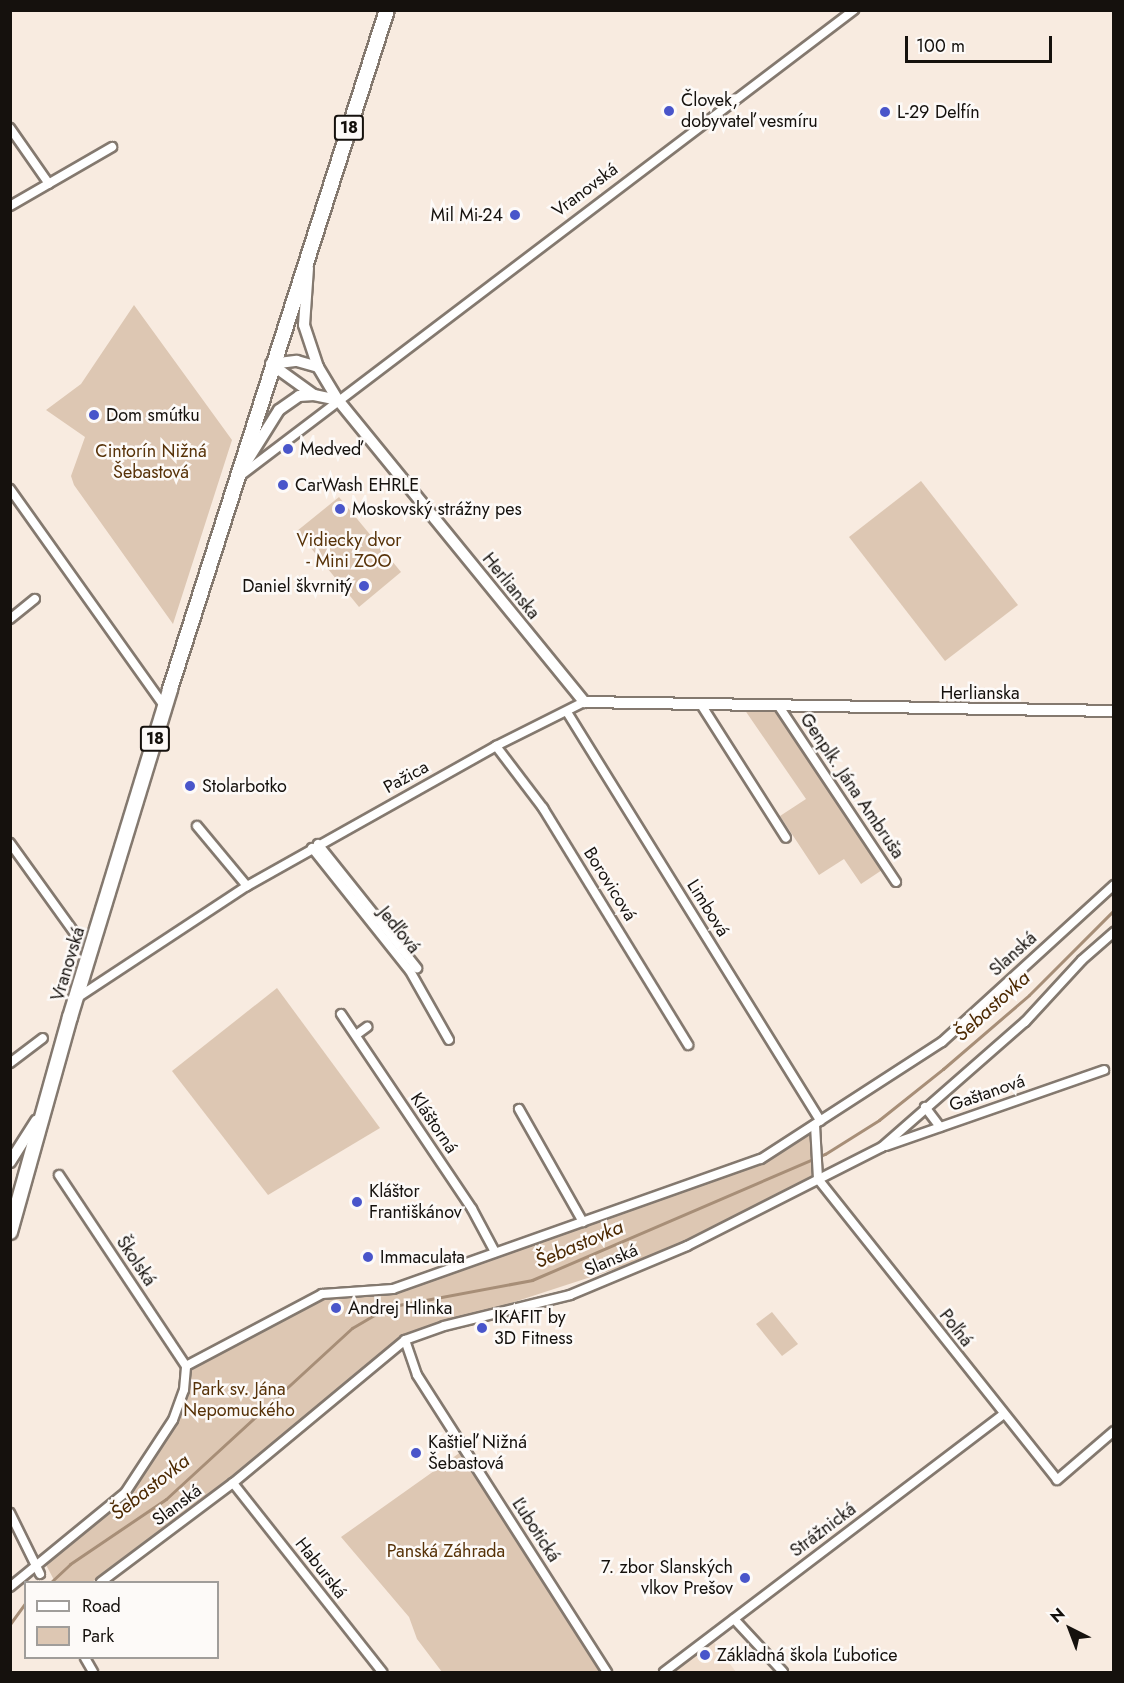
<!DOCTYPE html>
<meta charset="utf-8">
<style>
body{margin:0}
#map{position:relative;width:1124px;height:1683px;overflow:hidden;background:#f8ebe0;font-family:Jost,sans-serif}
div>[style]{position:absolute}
.built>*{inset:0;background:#f0ddcc}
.green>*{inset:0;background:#ddc7b3}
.stream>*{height:3px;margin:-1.5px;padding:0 1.5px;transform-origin:1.5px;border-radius:1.5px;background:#a78e77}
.roads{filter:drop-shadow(2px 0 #84796f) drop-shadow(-2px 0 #84796f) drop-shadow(0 2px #84796f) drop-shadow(0 -2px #84796f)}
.minor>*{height:8px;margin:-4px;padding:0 4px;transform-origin:4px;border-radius:4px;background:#fff}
.tertiary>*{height:10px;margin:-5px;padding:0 5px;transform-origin:5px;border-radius:5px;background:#fff}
.primary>*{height:14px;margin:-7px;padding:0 7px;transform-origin:7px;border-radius:7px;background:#fff}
.dots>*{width:16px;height:16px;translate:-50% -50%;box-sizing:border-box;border:3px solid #fdfaf8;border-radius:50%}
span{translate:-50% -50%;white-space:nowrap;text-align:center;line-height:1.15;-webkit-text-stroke:5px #fdfaf8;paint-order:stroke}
.shield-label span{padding:2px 4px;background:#fdfaf8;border:2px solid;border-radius:4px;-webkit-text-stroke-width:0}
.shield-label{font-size:16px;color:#15110d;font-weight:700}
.poi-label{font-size:18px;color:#15110d}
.left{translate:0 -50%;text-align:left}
.right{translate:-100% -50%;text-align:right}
.street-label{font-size:18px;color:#15110d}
.park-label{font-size:18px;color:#573208}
.water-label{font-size:20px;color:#4b2800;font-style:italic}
.frame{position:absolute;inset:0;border:12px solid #15110d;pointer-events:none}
.legend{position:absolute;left:24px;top:1581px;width:195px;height:78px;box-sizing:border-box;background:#fdfaf8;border:2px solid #a09d9a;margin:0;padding:8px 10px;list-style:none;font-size:18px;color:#15110d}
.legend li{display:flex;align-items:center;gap:12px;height:30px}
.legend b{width:30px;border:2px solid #a09d9a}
.north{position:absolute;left:1040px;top:1599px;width:60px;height:60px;-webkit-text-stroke:4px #fdfaf8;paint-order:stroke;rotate:318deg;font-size:16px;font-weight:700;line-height:24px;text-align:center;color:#15110d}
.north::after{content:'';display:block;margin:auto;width:21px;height:27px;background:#15110d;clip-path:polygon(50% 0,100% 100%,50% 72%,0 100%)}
.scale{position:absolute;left:905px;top:36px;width:147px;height:27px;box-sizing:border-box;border:3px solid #15110d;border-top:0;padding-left:8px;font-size:18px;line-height:21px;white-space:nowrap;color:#15110d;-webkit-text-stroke:4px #fdfaf8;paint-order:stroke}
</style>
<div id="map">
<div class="built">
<i style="clip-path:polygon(710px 1637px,736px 1672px,664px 1672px)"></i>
</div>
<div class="green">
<i style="clip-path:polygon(134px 305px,232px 440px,173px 624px,74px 485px,71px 476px,85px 437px,46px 410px,81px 384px)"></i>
<i style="clip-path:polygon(921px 481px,1018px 605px,945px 661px,849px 537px)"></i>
<i style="clip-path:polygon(339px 497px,401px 572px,359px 607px,297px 531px)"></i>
<i style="clip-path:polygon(740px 703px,772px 703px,882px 870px,861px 884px,844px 859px,819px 875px,780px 816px,806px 799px)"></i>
<i style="clip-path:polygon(277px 988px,380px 1128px,268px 1195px,172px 1071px)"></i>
<i style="clip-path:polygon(813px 1126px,820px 1175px,649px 1258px,407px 1337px,235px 1479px,92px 1582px,55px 1582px,43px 1559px,58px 1550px,149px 1460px,170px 1425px,186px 1362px,302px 1302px,339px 1291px,393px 1289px,714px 1175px)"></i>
<i style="clip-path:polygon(772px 1312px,798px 1344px,782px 1356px,756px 1324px)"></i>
<i style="clip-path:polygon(465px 1449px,607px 1672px,442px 1672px,417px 1639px,409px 1617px,341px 1537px)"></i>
</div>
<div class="stream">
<i style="left:51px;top:1582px;width:26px;rotate:-43deg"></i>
<i style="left:70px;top:1564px;width:116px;rotate:-34.1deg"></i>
<i style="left:166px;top:1499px;width:253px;rotate:-42.6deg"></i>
<i style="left:352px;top:1328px;width:42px;rotate:-30.3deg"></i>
<i style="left:388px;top:1307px;width:147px;rotate:-10.6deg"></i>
<i style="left:532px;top:1280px;width:319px;rotate:-23.3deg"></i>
<i style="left:825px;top:1154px;width:64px;rotate:-32.2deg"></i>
<i style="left:879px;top:1120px;width:82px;rotate:-38.6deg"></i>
<i style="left:943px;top:1069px;width:113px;rotate:-40.7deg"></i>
<i style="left:1029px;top:995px;width:120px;rotate:-45deg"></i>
<i style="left:10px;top:1624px;width:27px;rotate:-54deg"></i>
</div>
<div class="roads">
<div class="minor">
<i style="left:10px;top:128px;width:68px;rotate:55.1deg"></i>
<i style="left:10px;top:206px;width:118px;rotate:-30deg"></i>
<i style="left:240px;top:476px;width:771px;rotate:-37.2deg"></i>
<i style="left:10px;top:489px;width:267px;rotate:54.6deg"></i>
<i style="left:10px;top:619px;width:32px;rotate:-39deg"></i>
<i style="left:702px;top:706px;width:156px;rotate:57.5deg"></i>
<i style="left:780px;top:708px;width:209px;rotate:56.3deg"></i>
<i style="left:567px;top:712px;width:481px;rotate:58.2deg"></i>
<i style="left:496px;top:746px;width:78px;rotate:52.8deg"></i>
<i style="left:543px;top:808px;width:278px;rotate:58.5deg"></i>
<i style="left:197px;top:826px;width:78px;rotate:50.2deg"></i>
<i style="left:10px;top:843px;width:118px;rotate:54.3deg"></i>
<i style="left:318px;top:844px;width:159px;rotate:51.4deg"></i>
<i style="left:312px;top:848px;width:157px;rotate:51.5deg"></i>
<i style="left:410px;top:971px;width:79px;rotate:60.5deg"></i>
<i style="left:77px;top:998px;width:204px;rotate:-33.4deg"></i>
<i style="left:247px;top:886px;width:286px;rotate:-29.3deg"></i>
<i style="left:496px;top:746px;width:98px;rotate:-26.6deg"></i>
<i style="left:341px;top:1014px;width:235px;rotate:56.1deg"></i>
<i style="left:472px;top:1209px;width:49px;rotate:61.9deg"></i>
<i style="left:356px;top:1035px;width:14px;rotate:-36deg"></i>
<i style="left:10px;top:1063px;width:41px;rotate:-37.1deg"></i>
<i style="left:925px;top:1107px;width:25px;rotate:53deg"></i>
<i style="left:519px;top:1109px;width:130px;rotate:60.5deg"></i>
<i style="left:815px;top:1125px;width:54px;rotate:86.8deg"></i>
<i style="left:818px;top:1179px;width:384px;rotate:51.5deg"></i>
<i style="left:1057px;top:1480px;width:75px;rotate:-40.7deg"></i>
<i style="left:886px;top:1146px;width:231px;rotate:-19.2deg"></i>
<i style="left:59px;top:1175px;width:229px;rotate:56.4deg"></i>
<i style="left:405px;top:1340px;width:37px;rotate:71deg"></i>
<i style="left:417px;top:1375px;width:353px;rotate:57.4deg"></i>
<i style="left:233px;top:1483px;width:241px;rotate:51.7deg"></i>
<i style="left:10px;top:1513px;width:68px;rotate:63.8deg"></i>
<i style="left:101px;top:1582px;width:165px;rotate:-36.9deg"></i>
<i style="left:233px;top:1483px;width:224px;rotate:-39.7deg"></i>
<i style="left:405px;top:1340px;width:41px;rotate:-19.7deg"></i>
<i style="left:444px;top:1326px;width:130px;rotate:-13.8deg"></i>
<i style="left:570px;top:1295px;width:127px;rotate:-22.7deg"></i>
<i style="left:687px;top:1246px;width:219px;rotate:-26.9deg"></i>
<i style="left:882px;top:1147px;width:190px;rotate:-41.2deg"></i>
<i style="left:1025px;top:1022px;width:84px;rotate:-47.4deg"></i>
<i style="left:1082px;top:960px;width:43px;rotate:-41.2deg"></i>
<i style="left:10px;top:1587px;width:149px;rotate:-39.3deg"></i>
<i style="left:125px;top:1493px;width:87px;rotate:-56.7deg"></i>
<i style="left:173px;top:1420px;width:32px;rotate:-70deg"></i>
<i style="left:184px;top:1390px;width:24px;rotate:-85deg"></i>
<i style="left:186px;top:1366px;width:154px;rotate:-27.9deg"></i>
<i style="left:322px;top:1294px;width:71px;rotate:-4deg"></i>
<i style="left:393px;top:1289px;width:390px;rotate:-19.5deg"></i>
<i style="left:761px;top:1159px;width:216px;rotate:-32.9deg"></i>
<i style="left:942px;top:1042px;width:233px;rotate:-42.4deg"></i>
<i style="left:734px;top:1619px;width:72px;rotate:47.2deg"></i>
<i style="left:85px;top:1658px;width:16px;rotate:60deg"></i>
<i style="left:664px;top:1672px;width:425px;rotate:-37.2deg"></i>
</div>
<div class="tertiary">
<i style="left:308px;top:268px;width:57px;rotate:94deg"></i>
<i style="left:304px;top:325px;width:44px;rotate:71.6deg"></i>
<i style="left:271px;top:364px;width:26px;rotate:-7deg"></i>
<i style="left:297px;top:361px;width:22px;rotate:16deg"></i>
<i style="left:318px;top:367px;width:39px;rotate:59deg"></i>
<i style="left:338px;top:400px;width:390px;rotate:50.8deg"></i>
<i style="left:584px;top:702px;width:530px;rotate:0.97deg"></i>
<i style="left:271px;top:364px;width:53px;rotate:35.8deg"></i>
<i style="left:314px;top:395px;width:25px;rotate:12deg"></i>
<i style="left:247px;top:461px;width:60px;rotate:-57.9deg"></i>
<i style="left:279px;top:410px;width:24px;rotate:-35deg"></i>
<i style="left:299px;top:396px;width:15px;rotate:-4deg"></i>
<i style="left:10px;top:1162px;width:49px;rotate:-57.6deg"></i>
</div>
<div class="primary">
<i style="left:10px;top:1232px;width:223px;rotate:-74.4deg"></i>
<i style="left:70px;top:1017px;width:343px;rotate:-73deg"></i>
<i style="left:170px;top:689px;width:713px;rotate:-72.28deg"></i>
</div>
</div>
<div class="dots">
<i style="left:669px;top:111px;background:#4955ca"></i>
<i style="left:885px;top:112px;background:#4955ca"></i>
<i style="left:515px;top:215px;background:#4955ca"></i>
<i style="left:94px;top:415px;background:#4955ca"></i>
<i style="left:288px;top:449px;background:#4955ca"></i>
<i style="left:283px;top:485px;background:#4955ca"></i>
<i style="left:340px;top:509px;background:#4955ca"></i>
<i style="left:364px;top:586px;background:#4955ca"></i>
<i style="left:190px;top:786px;background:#4955ca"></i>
<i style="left:357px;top:1202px;background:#4955ca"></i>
<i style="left:368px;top:1257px;background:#4955ca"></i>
<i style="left:336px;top:1308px;background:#4955ca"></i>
<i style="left:482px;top:1328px;background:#4955ca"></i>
<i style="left:416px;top:1453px;background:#4955ca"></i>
<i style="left:745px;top:1578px;background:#4955ca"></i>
<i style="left:705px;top:1655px;background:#4955ca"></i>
</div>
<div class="shield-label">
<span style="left:349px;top:128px">18</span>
<span style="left:155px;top:739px">18</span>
</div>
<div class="poi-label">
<span class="left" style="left:681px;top:111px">Človek,<br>dobyvateľ vesmíru</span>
<span class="left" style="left:897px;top:112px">L-29 Delfín</span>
<span class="right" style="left:503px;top:215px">Mil Mi-24</span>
<span class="left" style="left:106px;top:415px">Dom smútku</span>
<span class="left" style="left:300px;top:449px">Medveď</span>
<span class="left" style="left:295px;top:485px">CarWash EHRLE</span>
<span class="left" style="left:352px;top:509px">Moskovský strážny pes</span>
<span class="right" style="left:352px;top:586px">Daniel škvrnitý</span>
<span class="left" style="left:202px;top:786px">Stolarbotko</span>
<span class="left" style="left:369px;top:1202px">Kláštor<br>Františkánov</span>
<span class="left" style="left:380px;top:1257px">Immaculata</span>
<span class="left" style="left:348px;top:1308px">Andrej Hlinka</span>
<span class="left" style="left:494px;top:1328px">IKAFIT by<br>3D Fitness</span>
<span class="left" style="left:428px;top:1453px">Kaštieľ Nižná<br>Šebastová</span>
<span class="right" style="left:733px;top:1578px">7. zbor Slanských<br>vlkov Prešov</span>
<span class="left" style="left:717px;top:1655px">Základná škola Ľubotice</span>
</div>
<div class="street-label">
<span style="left:585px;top:190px;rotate:-37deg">Vranovská</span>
<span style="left:511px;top:586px;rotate:51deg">Herlianska</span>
<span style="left:980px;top:693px">Herlianska</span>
<span style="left:406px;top:777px;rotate:-29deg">Pažica</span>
<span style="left:852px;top:786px;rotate:56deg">Genplk. Jána Ambruša</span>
<span style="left:610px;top:884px;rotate:58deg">Borovicová</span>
<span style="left:708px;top:908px;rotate:58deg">Limbová</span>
<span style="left:399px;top:930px;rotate:51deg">Jedľová</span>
<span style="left:1013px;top:954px;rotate:-42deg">Slanská</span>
<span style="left:68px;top:964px;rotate:-73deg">Vranovská</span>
<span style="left:987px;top:1093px;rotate:-19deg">Gaštanová</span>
<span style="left:434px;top:1123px;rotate:56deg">Kláštorná</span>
<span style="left:611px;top:1260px;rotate:-23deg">Slanská</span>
<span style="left:136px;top:1261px;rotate:56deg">Školská</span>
<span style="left:956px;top:1328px;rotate:52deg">Poľná</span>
<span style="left:177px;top:1505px;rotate:-37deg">Slanská</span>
<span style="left:536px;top:1530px;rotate:57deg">Ľubotická</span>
<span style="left:823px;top:1530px;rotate:-37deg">Strážnická</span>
<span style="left:321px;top:1568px;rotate:52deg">Haburská</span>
</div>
<div class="park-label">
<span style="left:151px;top:462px">Cintorín Nižná<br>Šebastová</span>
<span style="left:349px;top:551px">Vidiecky dvor<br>- Mini ZOO</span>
<span style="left:239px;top:1400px">Park sv. Jána<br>Nepomuckého</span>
<span style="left:446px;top:1551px">Panská Záhrada</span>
</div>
<div class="water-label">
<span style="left:992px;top:1006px;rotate:-42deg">Šebastovka</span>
<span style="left:579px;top:1244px;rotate:-23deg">Šebastovka</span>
<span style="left:150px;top:1487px;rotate:-38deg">Šebastovka</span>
</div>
<div class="frame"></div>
<ul class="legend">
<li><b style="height:8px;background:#fff"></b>Road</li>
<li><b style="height:16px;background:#ddc7b3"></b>Park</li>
</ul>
<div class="north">N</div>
<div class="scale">100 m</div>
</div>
